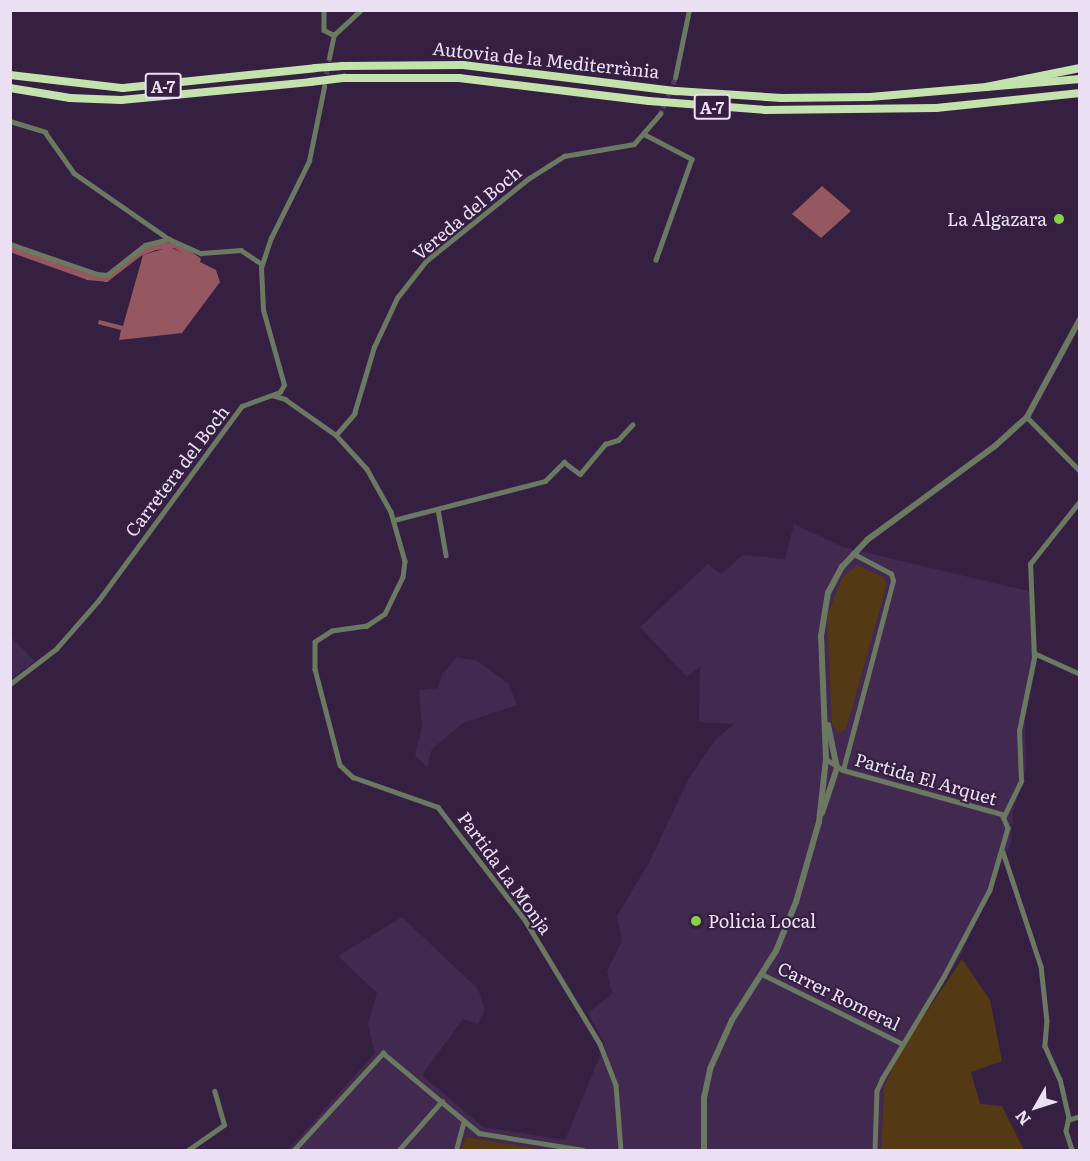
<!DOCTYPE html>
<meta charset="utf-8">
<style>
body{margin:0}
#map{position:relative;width:1090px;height:1161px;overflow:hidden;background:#352042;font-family:Literata,serif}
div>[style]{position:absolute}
.built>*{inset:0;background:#41294f}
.green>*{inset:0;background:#543915}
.water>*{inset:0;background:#955860}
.canal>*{height:6px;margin:-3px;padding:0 3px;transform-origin:3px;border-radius:3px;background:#955860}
.minor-tunnel>*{height:4.5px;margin-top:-2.25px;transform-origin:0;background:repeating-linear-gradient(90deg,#503d5d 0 4.5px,transparent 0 6.5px)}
.minor>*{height:4.5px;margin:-2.25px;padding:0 2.25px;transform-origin:2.25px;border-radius:2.25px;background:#6b7862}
.tertiary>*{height:6px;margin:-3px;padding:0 3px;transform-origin:3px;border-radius:3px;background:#6b7862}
.motorway>*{height:8px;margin:-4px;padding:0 4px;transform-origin:4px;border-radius:4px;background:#c4e3ac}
.motorway-bridge>*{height:8px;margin:-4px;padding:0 4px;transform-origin:4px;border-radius:4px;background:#c4e3ac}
.dots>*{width:16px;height:16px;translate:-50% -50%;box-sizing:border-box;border:3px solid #352042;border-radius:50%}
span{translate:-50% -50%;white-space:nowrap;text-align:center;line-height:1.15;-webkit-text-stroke:4.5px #352042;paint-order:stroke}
.shield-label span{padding:2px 4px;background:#352042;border:2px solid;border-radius:4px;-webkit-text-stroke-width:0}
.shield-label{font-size:16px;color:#ebdff4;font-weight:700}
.street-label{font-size:18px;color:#ebdff4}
.poi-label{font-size:18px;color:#ebdff4}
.right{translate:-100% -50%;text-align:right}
.left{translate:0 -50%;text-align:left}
.frame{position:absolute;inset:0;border:12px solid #ebdff4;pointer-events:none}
.north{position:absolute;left:1006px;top:1077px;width:60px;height:60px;-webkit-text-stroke:4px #352042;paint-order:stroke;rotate:231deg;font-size:16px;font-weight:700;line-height:24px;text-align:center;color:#ebdff4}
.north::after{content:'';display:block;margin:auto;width:21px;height:27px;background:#ebdff4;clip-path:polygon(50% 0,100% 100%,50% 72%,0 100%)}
</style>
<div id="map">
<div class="built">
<i style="clip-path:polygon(794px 524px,843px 547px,1032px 592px,1037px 662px,1025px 720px,1026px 769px,1013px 812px,1011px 842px,961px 955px,899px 1053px,884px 1087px,881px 1150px,288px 1150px,375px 1053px,368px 1024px,377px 993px,338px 956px,402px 917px,478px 989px,485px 1010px,478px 1024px,463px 1019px,422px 1075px,483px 1127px,565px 1140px,605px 1044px,588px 1013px,612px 994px,607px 971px,622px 941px,617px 916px,650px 861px,688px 780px,715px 740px,734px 724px,699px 722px,700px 667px,687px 677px,640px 627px,708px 564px,721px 574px,743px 555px,785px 559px)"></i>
<i style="clip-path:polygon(10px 636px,35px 661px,11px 679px,10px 679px)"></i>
<i style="clip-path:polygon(457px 657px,477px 661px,509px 684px,517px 705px,463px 723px,432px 749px,427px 767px,415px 756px,422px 726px,419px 690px,438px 688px,442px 674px)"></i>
</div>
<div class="green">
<i style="clip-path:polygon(857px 565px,883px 577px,887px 584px,846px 729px,838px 733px,832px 724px,827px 616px,842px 578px)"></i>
<i style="clip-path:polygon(962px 959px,990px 1000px,1002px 1061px,971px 1072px,980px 1104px,1002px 1106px,1024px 1150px,881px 1150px,884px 1087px,899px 1053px)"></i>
<i style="clip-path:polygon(466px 1137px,543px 1150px,549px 1150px,461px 1150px)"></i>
</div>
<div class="water">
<i style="clip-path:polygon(822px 186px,851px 211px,821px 238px,792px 214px)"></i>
<i style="clip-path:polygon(170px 247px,216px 270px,220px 282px,182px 333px,119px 340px,121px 330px,98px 324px,99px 320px,123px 326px,143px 255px)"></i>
</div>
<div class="canal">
<i style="left:10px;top:249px;width:83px;rotate:19.7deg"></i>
<i style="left:88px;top:277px;width:18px;rotate:6deg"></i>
<i style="left:106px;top:279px;width:43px;rotate:-37.4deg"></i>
<i style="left:140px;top:253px;width:17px;rotate:-21deg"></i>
<i style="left:156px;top:247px;width:19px;rotate:-6deg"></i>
<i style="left:175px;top:245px;width:27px;rotate:33deg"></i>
</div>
<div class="minor-tunnel">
<i style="left:324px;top:87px;width:29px;rotate:-80deg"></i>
<i style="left:660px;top:114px;width:39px;rotate:-67deg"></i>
</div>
<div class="minor">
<i style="left:324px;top:10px;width:20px;rotate:90deg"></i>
<i style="left:324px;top:30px;width:11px;rotate:27deg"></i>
<i style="left:329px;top:58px;width:24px;rotate:-78deg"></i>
<i style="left:334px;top:35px;width:37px;rotate:-43deg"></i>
<i style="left:675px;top:78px;width:69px;rotate:-78.4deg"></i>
<i style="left:10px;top:121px;width:37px;rotate:17deg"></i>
<i style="left:45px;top:132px;width:50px;rotate:54.7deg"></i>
<i style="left:74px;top:173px;width:116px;rotate:34.8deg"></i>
<i style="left:644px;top:134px;width:54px;rotate:27.5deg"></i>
<i style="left:692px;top:159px;width:107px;rotate:109.6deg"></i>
<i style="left:10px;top:244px;width:92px;rotate:19deg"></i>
<i style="left:97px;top:274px;width:10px;rotate:6deg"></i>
<i style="left:107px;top:275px;width:48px;rotate:-38.3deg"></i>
<i style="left:145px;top:245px;width:25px;rotate:-14deg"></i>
<i style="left:169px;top:239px;width:35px;rotate:24deg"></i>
<i style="left:201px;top:253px;width:40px;rotate:-4.3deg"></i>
<i style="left:241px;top:250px;width:25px;rotate:34deg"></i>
<i style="left:272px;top:395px;width:14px;rotate:17deg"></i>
<i style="left:285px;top:399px;width:62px;rotate:35.2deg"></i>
<i style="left:336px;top:435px;width:46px;rotate:47.6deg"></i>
<i style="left:367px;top:469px;width:49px;rotate:60.8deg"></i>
<i style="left:391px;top:512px;width:51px;rotate:74.1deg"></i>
<i style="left:405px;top:561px;width:16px;rotate:97deg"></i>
<i style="left:403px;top:577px;width:41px;rotate:115.9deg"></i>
<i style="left:385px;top:614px;width:22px;rotate:146deg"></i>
<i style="left:367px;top:626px;width:35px;rotate:172deg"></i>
<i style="left:332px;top:631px;width:20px;rotate:147deg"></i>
<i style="left:315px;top:642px;width:27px;rotate:90deg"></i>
<i style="left:315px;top:669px;width:99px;rotate:75.4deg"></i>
<i style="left:340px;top:765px;width:18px;rotate:43deg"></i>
<i style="left:353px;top:777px;width:90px;rotate:19.4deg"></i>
<i style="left:438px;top:807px;width:143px;rotate:52.4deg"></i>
<i style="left:525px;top:920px;width:145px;rotate:58.8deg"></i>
<i style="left:600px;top:1044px;width:44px;rotate:68.7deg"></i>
<i style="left:616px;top:1085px;width:65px;rotate:85.6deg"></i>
<i style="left:1027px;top:417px;width:76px;rotate:45.5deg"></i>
<i style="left:336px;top:435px;width:28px;rotate:-49deg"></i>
<i style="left:354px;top:414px;width:70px;rotate:-73.4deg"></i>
<i style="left:374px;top:347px;width:54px;rotate:-64.9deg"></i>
<i style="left:397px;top:298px;width:47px;rotate:-51.9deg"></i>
<i style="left:426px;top:261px;width:131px;rotate:-38.8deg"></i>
<i style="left:528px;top:179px;width:43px;rotate:-32.6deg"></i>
<i style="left:564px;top:156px;width:71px;rotate:-9.7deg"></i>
<i style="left:634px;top:144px;width:40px;rotate:-49deg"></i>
<i style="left:438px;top:509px;width:47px;rotate:80.1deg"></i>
<i style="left:394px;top:520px;width:156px;rotate:-14.5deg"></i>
<i style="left:545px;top:481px;width:27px;rotate:-45deg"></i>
<i style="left:564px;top:462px;width:20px;rotate:37deg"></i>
<i style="left:580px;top:474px;width:39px;rotate:-50deg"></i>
<i style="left:605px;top:444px;width:14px;rotate:-17deg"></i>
<i style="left:618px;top:440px;width:21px;rotate:-47deg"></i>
<i style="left:1034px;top:653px;width:51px;rotate:24.5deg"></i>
<i style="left:10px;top:684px;width:58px;rotate:-37.3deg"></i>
<i style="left:56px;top:649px;width:64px;rotate:-48.8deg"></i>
<i style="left:98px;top:601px;width:242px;rotate:-53.6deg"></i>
<i style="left:242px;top:406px;width:40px;rotate:-20.2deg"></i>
<i style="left:280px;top:392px;width:8px;rotate:-60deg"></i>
<i style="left:284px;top:385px;width:78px;rotate:-105.6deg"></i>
<i style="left:263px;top:310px;width:42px;rotate:-92.7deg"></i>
<i style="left:261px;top:268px;width:32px;rotate:-72deg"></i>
<i style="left:271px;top:238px;width:86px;rotate:-63.7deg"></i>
<i style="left:309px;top:161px;width:76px;rotate:-78.5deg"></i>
<i style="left:826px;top:759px;width:20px;rotate:33deg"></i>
<i style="left:843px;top:770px;width:165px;rotate:15.5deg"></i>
<i style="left:1002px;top:814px;width:15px;rotate:67deg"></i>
<i style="left:1008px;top:828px;width:65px;rotate:106.2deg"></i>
<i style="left:990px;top:890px;width:98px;rotate:117.9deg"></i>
<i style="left:944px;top:977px;width:118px;rotate:121.1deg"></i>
<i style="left:883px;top:1078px;width:14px;rotate:115deg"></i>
<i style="left:877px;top:1091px;width:59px;rotate:91.9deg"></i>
<i style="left:843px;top:770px;width:196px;rotate:-75.2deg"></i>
<i style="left:893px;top:581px;width:7px;rotate:-106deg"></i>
<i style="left:891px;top:574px;width:43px;rotate:-152.2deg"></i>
<i style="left:1004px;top:816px;width:39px;rotate:-64deg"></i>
<i style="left:1021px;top:781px;width:50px;rotate:-92.3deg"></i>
<i style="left:1019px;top:731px;width:75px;rotate:-78.4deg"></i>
<i style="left:1034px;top:658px;width:94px;rotate:-92.4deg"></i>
<i style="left:1030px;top:564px;width:80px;rotate:-51.6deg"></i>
<i style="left:1003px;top:852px;width:120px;rotate:71.6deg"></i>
<i style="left:1041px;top:966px;width:55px;rotate:83.8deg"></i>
<i style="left:1047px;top:1021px;width:25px;rotate:95deg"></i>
<i style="left:1045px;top:1046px;width:36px;rotate:66deg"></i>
<i style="left:1060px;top:1079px;width:39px;rotate:77deg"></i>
<i style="left:1069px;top:1117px;width:14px;rotate:102deg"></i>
<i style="left:1066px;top:1131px;width:20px;rotate:72deg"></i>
<i style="left:764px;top:975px;width:153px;rotate:26.4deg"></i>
<i style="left:1068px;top:1120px;width:13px;rotate:-18deg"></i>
<i style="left:188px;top:1150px;width:44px;rotate:-34.8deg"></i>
<i style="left:224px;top:1125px;width:35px;rotate:-106deg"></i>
<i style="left:294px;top:1150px;width:132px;rotate:-47.5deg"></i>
<i style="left:383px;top:1053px;width:125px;rotate:39.8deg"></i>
<i style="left:479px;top:1133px;width:105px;rotate:9.3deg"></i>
<i style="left:399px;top:1150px;width:65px;rotate:-48.7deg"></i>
<i style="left:456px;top:1150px;width:30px;rotate:-75deg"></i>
</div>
<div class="tertiary">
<i style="left:822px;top:813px;width:47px;rotate:-71.6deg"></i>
<i style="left:837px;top:768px;width:44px;rotate:-101.8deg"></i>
<i style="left:704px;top:1150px;width:52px;rotate:-90deg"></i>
<i style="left:704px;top:1098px;width:30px;rotate:-78deg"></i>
<i style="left:710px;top:1069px;width:54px;rotate:-65.8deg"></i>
<i style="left:732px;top:1020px;width:82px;rotate:-57.5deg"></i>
<i style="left:776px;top:951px;width:53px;rotate:-67.8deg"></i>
<i style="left:796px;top:902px;width:83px;rotate:-74deg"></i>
<i style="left:819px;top:822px;width:63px;rotate:-83.7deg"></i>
<i style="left:826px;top:759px;width:123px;rotate:-92.3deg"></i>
<i style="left:821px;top:636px;width:44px;rotate:-80.8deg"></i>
<i style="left:828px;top:593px;width:30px;rotate:-62deg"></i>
<i style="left:842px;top:567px;width:37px;rotate:-47deg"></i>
<i style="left:867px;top:540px;width:159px;rotate:-36.3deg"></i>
<i style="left:995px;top:446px;width:43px;rotate:-42.2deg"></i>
<i style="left:1027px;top:417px;width:111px;rotate:-61.6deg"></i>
</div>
<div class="motorway">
<i style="left:343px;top:66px;width:120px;rotate:-0.5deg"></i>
<i style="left:463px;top:65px;width:215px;rotate:7deg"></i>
<i style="left:676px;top:91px;width:106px;rotate:3.8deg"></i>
<i style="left:782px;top:98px;width:88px;rotate:-0.7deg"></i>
<i style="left:870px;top:97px;width:211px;rotate:-4.9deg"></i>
<i style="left:10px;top:75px;width:114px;rotate:6.6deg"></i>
<i style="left:123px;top:88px;width:193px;rotate:-5.9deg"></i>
<i style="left:345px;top:78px;width:114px"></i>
<i style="left:459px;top:78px;width:191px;rotate:6.9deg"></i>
<i style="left:649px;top:101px;width:116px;rotate:4.4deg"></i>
<i style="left:765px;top:110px;width:171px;rotate:-0.7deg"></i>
<i style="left:936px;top:108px;width:145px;rotate:-5.9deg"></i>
<i style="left:986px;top:87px;width:96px;rotate:-11.4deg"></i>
<i style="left:10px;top:88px;width:61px;rotate:9.5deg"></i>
<i style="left:70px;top:98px;width:51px;rotate:2.2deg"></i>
<i style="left:121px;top:100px;width:190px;rotate:-5.4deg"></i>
</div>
<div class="motorway-bridge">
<i style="left:315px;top:68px;width:28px;rotate:-4deg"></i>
<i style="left:310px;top:82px;width:35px;rotate:-7deg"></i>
</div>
<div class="dots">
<i style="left:1059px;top:219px;background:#8bce47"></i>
<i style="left:696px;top:921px;background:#8bce47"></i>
</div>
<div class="shield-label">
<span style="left:163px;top:86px">A-7</span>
<span style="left:712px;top:107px">A-7</span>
</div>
<div class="street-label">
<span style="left:546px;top:60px;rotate:6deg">Autovia de la Mediterrània</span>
<span style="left:467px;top:213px;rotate:-40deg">Vereda del Boch</span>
<span style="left:177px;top:471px;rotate:-53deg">Carretera del Boch</span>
<span style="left:926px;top:779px;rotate:16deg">Partida El Arquet</span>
<span style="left:505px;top:873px;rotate:54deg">Partida La Monja</span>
<span style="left:839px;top:996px;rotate:26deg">Carrer Romeral</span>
</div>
<div class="poi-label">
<span class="right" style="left:1047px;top:219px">La Algazara</span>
<span class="left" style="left:708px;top:921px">Policia Local</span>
</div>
<div class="frame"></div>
<div class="north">N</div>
</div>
